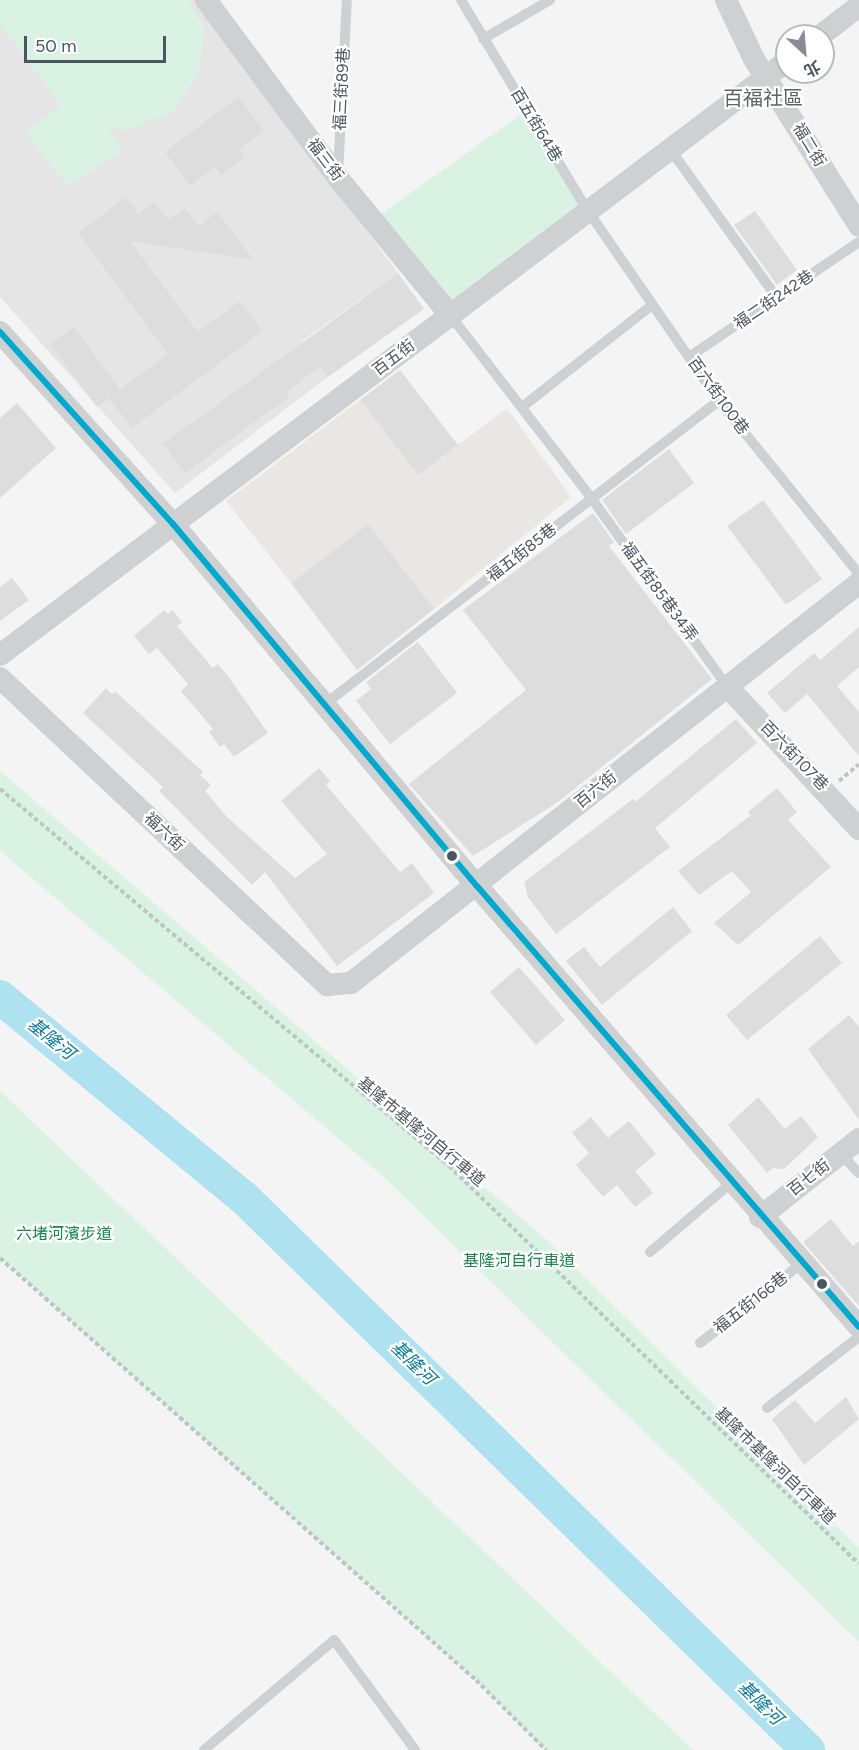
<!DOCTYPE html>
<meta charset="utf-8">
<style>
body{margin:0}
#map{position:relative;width:859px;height:1750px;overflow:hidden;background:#f4f4f4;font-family:Figtree,"Noto Sans TC",sans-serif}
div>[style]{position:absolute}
.commercial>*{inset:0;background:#e8e7e3}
.education>*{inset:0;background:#e6e5e6}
.green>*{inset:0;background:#d9f2e3}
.river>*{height:34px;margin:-17px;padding:0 17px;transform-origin:17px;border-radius:17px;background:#aee2f0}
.building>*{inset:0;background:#ddddde}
.path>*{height:4px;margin-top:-2px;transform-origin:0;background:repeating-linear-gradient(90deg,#bcc7c4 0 4.5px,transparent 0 7.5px)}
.service>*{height:10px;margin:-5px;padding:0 5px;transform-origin:5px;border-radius:5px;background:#ced0d2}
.minor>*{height:22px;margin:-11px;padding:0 11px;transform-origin:11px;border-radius:11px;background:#ced0d2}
.bus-1>*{height:6px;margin:-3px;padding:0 3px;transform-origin:3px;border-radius:3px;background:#00a9ce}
.dots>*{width:16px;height:16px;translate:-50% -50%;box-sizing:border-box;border:3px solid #fff;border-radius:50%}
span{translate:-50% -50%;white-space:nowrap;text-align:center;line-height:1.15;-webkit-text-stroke:4.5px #fff;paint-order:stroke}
.street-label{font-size:16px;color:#4a5661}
.park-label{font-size:16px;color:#17864f}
.water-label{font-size:18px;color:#0c7c9b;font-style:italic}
.quarter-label{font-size:20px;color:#5f6368}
.north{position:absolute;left:775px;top:24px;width:60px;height:60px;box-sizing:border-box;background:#fff;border:2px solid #b7bbc0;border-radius:50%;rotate:154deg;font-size:16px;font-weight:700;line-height:24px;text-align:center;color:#4a5661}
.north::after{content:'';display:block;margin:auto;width:21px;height:27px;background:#868d94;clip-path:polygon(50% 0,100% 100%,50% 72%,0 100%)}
.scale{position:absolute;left:24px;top:36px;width:142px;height:27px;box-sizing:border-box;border:3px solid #4a5661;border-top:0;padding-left:8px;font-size:18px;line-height:21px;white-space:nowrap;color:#4a5661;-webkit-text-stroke:4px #fff;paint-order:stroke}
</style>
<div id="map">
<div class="commercial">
<i style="clip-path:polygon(360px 400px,418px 475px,507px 408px,571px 497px,434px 609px,368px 524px,291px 583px,226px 501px)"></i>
</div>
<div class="education">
<i style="clip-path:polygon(0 0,198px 0,398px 273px,302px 341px,328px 377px,175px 493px,0 297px)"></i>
</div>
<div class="green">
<i style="clip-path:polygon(0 0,187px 0,205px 28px,198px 75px,174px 110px,129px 130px,107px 129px,123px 150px,68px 186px,25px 132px,61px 106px,0 24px)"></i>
<i style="clip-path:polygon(527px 110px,588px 211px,450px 315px,377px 217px)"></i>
<i style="clip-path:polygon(0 771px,548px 1241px,859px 1548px,859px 1642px,385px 1178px,0 851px)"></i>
<i style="clip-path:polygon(0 1091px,693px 1750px,545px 1750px,476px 1680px,0 1258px)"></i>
</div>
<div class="river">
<i style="left:0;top:997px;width:315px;rotate:39.5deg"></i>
<i style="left:243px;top:1197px;width:791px;rotate:44.39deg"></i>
</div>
<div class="building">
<i style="clip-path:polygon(238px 97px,264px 131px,239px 149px,245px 157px,221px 175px,215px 167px,190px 186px,165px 152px)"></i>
<i style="clip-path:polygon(126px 197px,138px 214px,154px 202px,169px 220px,185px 208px,199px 226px,217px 212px,254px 260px,130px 241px,198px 332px,240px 301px,262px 331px,132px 428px,109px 398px,168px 354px,78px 233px)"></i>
<i style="clip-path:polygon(755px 211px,797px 270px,777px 285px,734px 225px)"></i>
<i style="clip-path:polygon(398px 273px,424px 309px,328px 377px,320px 366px,287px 392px,290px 396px,185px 473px,163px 444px)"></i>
<i style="clip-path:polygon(74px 327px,120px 390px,97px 407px,50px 344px)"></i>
<i style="clip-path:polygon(400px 370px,458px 445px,418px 475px,360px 400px)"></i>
<i style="clip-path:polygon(17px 403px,56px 448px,0 498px,0 418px)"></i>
<i style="clip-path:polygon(669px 449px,694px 483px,626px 534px,602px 500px)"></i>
<i style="clip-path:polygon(763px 500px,822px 579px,786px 605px,727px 526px)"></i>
<i style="clip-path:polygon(593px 513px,614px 542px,609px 546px,712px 679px,558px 802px,473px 856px,409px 784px,526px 690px,463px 610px)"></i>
<i style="clip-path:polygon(368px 524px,434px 609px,357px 670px,291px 583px)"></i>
<i style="clip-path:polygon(12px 578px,29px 600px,0 621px,0 587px)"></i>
<i style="clip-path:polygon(164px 610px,168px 614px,172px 610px,182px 622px,177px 626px,213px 668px,218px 664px,227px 675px,268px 733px,234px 757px,224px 744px,220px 747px,209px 732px,213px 729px,181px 691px,188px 684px,157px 648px,149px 654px,134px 636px)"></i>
<i style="clip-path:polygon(859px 627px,859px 667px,837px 686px,859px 712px,859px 756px,807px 694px,785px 713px,767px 693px,814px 653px,820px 660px)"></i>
<i style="clip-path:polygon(418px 642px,457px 693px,390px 744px,356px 701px,371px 689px,366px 682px)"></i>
<i style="clip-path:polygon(106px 688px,112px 694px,115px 691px,203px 772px,200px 775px,211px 785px,205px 791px,227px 817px,295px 878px,327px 854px,281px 801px,319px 768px,330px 781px,326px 785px,400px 872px,412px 863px,434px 893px,337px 966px,265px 872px,252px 885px,159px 791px,163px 787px,83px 713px)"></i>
<i style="clip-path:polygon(736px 719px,757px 743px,655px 828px,670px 847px,556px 934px,528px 897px,524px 882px,633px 799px,635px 802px)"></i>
<i style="clip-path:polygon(777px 788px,797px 812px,788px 820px,831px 867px,738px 945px,714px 923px,751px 892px,732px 871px,699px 895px,678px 871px,751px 815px,748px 812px)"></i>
<i style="clip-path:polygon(673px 907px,692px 931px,602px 1005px,566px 961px,584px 947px,600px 967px)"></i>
<i style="clip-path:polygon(820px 936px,842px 963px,747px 1040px,726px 1015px)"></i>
<i style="clip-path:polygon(519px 967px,565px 1020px,536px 1045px,490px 992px)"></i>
<i style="clip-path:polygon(849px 1015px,859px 1027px,859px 1120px,808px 1049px)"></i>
<i style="clip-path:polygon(758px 1097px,785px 1129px,801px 1116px,818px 1137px,784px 1169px,773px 1168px,767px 1173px,728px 1125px)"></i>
<i style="clip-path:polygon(591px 1117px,608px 1138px,629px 1121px,656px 1154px,635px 1171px,653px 1193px,635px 1207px,617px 1185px,603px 1197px,576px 1165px,589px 1153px,572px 1133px)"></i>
<i style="clip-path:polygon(831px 1219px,853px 1246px,859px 1241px,859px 1306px,803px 1242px)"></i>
<i style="clip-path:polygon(846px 1397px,859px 1419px,804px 1465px,772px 1419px,795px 1400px,815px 1423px)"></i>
</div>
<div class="path">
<i style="left:839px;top:781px;width:26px;rotate:-40deg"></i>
<i style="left:0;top:789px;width:586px;rotate:40.02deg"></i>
<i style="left:449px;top:1166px;width:571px;rotate:44.15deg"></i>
<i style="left:0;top:1258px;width:636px;rotate:41.56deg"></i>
<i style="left:476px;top:1680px;width:99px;rotate:45deg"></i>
</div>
<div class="service">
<i style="left:461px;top:0;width:246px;rotate:59deg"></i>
<i style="left:588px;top:211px;width:231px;rotate:55.4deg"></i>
<i style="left:719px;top:401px;width:223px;rotate:51deg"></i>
<i style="left:483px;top:39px;width:78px;rotate:-30.2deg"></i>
<i style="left:670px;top:149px;width:183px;rotate:54.3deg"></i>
<i style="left:338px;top:175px;width:175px;rotate:-87.1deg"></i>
<i style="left:450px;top:315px;width:232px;rotate:52.3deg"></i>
<i style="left:592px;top:499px;width:231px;rotate:54.2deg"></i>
<i style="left:689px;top:357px;width:205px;rotate:-34.1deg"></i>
<i style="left:522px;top:407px;width:165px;rotate:-38.1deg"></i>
<i style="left:325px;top:704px;width:497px;rotate:-37.6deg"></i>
<i style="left:841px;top:1154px;width:26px;rotate:47deg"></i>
<i style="left:650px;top:1252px;width:106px;rotate:-40.4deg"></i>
<i style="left:700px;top:1343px;width:130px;rotate:-38.1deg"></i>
<i style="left:767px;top:1408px;width:116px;rotate:-37.7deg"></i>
<i style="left:204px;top:1750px;width:170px;rotate:-40.2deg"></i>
<i style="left:334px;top:1640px;width:137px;rotate:53.6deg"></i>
</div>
<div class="minor">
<i style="left:206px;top:0;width:222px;rotate:53.4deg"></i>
<i style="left:338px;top:178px;width:177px;rotate:50.7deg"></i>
<i style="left:726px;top:0;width:65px;rotate:64.6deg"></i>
<i style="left:754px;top:59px;width:197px;rotate:57.8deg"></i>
<i style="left:820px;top:36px;width:49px;rotate:-37.6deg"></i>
<i style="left:0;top:332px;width:258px;rotate:48deg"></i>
<i style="left:173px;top:524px;width:473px;rotate:50deg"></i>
<i style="left:477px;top:886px;width:583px;rotate:49.1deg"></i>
<i style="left:0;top:655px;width:986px;rotate:-37.04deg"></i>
<i style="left:0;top:678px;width:449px;rotate:43.2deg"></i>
<i style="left:327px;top:985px;width:24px;rotate:-5deg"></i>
<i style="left:351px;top:983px;width:647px;rotate:-38.22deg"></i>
<i style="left:727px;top:686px;width:195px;rotate:47.3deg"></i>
<i style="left:760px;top:1217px;width:126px;rotate:-38.2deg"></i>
</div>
<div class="bus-1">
<i style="left:0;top:332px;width:258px;rotate:48deg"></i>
<i style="left:173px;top:524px;width:473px;rotate:50deg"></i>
<i style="left:477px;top:886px;width:583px;rotate:49.1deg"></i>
</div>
<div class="dots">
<i style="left:452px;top:856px;background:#4a5661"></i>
<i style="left:822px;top:1284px;background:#4a5661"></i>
</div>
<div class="street-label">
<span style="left:342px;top:89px;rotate:-87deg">福三街89巷</span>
<span style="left:536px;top:125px;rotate:59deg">百五街64巷</span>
<span style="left:809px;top:145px;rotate:59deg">福二街</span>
<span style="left:325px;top:160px;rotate:53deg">福三街</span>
<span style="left:774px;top:300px;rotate:-34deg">福二街242巷</span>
<span style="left:394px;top:358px;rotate:-37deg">百五街</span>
<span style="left:718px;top:396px;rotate:54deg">百六街100巷</span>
<span style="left:522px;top:553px;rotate:-38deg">福五街85巷</span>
<span style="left:659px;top:592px;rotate:54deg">福五街85巷34弄</span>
<span style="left:794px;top:756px;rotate:46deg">百六街107巷</span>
<span style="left:596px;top:790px;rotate:-39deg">百六街</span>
<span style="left:164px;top:832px;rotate:43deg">福六街</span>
<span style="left:421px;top:1132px;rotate:40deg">基隆市基隆河自行車道</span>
<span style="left:809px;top:1178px;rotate:-38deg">百七街</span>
<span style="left:751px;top:1303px;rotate:-38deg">福五街166巷</span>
<span style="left:775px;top:1466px;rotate:44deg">基隆市基隆河自行車道</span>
</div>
<div class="park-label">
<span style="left:64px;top:1234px">六堵河濱步道</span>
<span style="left:519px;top:1261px">基隆河自行車道</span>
</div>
<div class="water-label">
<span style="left:51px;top:1039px;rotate:39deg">基隆河</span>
<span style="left:413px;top:1363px;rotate:44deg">基隆河</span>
<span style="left:760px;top:1703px;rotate:44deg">基隆河</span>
</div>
<div class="quarter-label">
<span style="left:763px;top:98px">百福社區</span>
</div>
<div class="north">北</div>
<div class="scale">50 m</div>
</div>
